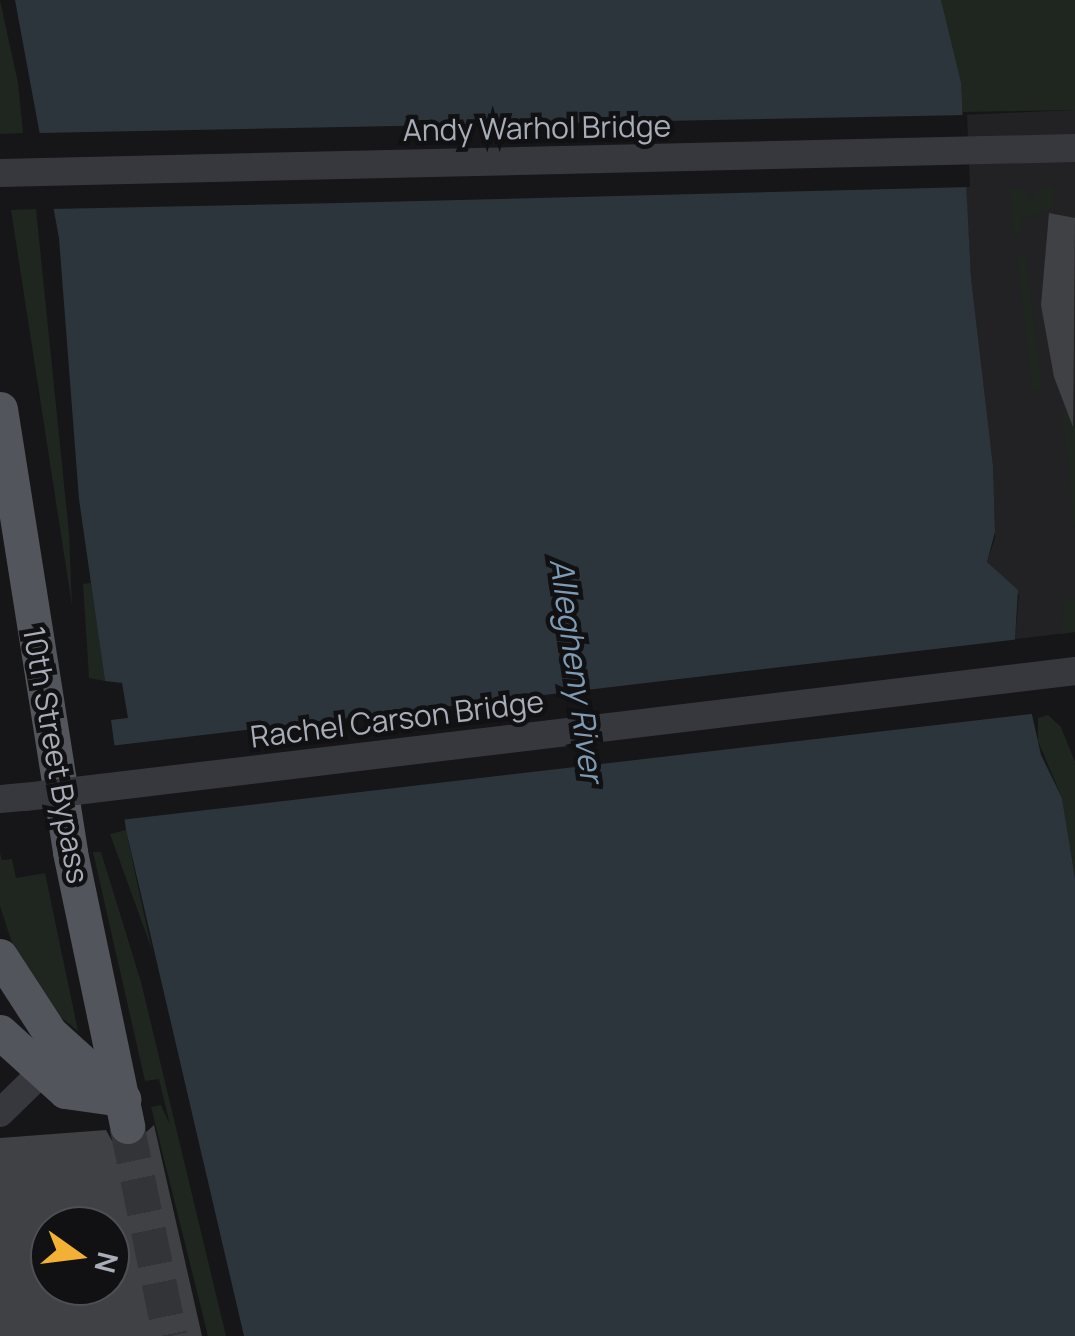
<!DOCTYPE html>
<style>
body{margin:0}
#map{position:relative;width:1075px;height:1336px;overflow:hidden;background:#161618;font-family:Manrope,sans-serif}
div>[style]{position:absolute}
.built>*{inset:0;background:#222225}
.green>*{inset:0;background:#1e261f}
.water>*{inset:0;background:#2c353c}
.pier>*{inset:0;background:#161618}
.building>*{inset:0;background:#404145}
.major-tunnel>*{height:35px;margin-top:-17.5px;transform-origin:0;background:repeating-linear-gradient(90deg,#333438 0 35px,transparent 0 53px)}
.minor>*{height:28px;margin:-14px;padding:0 14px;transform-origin:14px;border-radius:14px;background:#37383d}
.major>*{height:35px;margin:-17.5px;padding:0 17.5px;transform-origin:17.5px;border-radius:17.5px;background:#53555c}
.minor-bridge>*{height:28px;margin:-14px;padding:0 14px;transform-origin:14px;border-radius:14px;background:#37383d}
span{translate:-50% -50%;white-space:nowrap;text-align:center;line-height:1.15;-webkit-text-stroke:9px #111113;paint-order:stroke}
.street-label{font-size:30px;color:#a8adb8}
.water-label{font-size:32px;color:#7f9bb3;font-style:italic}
.north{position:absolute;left:30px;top:1206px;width:100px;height:100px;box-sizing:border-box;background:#111113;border:2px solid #4d4f55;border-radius:50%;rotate:104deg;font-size:28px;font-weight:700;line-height:40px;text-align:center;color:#a8adb8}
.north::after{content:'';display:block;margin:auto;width:35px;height:45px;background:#f2b134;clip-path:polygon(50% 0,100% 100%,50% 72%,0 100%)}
</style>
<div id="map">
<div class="built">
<i style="clip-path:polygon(1075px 110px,1075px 632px,1015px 639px,1019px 595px,987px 562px,995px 538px,993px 467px,971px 279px,962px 115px)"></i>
</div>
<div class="green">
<i style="clip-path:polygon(0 0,18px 83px,23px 133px,0 134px)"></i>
<i style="clip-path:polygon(941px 0,1075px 0,1075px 110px,963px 112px)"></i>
<i style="clip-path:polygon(1053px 187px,1054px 207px,1021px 221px,1021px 233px,1013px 237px,1010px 189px,1023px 188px,1032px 201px,1036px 188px)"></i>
<i style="clip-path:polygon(36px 209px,69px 533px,72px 606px,11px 210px)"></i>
<i style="clip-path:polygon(1025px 251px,1042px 390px,1032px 392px,1017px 256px)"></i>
<i style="clip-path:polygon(1069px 411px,1075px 425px,1075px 530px,1062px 412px)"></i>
<i style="clip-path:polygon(91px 583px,98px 630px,105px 681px,89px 678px,83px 584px)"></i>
<i style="clip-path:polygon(1065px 597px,1075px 599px,1075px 632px,1060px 634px)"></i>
<i style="clip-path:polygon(1048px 715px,1061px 727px,1075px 762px,1075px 878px,1062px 798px,1038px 741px,1038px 718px)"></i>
<i style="clip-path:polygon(126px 830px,138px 887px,152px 950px,110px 834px)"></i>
<i style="clip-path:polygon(93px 852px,101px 852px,141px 982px,226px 1336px,208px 1336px,151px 1107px,161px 1105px,170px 1125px,159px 1079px,145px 1081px)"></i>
<i style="clip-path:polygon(0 853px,2px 860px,12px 859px,16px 878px,45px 873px,78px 1031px,59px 1016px,14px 949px,0 906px)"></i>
</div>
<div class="water">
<i style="clip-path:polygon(15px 0,941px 0,961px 83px,971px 278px,993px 466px,995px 532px,987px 562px,1018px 590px,1015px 639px,1041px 755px,1062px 798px,1075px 878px,1075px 1336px,244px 1336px,126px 830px,111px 720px,128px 718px,122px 683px,105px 681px,79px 499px,59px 238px)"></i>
</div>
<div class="pier">
<i style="clip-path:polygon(967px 115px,970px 187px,339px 203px,50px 209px,38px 133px)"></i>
<i style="clip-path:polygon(1020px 639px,1039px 713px,120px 820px,110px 746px)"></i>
</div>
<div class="building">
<i style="clip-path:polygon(1049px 213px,1075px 218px,1073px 427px,1054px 377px,1041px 305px)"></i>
<i style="clip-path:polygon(evenodd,154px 1125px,202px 1336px,0 1336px,0 1138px,106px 1130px,112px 1141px,130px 1147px,154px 1125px,50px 1226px,110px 1226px,110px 1286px,50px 1286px,50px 1226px)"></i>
</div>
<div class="major-tunnel">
<i style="left:127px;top:1126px;width:214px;rotate:78.4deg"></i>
</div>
<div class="minor">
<i style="left:0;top:173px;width:1075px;rotate:-1.33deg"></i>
<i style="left:0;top:799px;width:25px;rotate:-5deg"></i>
<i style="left:0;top:1113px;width:57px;rotate:-44.3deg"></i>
</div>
<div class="major">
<i style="left:0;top:409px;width:448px;rotate:81deg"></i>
<i style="left:70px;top:852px;width:280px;rotate:78.2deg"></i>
<i style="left:0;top:956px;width:92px;rotate:57deg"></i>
<i style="left:50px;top:1033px;width:98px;rotate:42.1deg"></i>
<i style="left:0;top:1032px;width:88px;rotate:42.2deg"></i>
<i style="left:65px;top:1091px;width:59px;rotate:7.9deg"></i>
</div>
<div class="minor-bridge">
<i style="left:25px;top:797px;width:1058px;rotate:-6.84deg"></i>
</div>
<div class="street-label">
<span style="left:537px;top:128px;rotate:-1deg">Andy Warhol Bridge</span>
<span style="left:397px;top:719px;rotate:-7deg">Rachel Carson Bridge</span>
<span style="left:56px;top:755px;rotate:80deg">10th Street Bypass</span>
</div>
<div class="water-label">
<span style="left:577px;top:670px;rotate:82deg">Allegheny River</span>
</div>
<div class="north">N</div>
</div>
